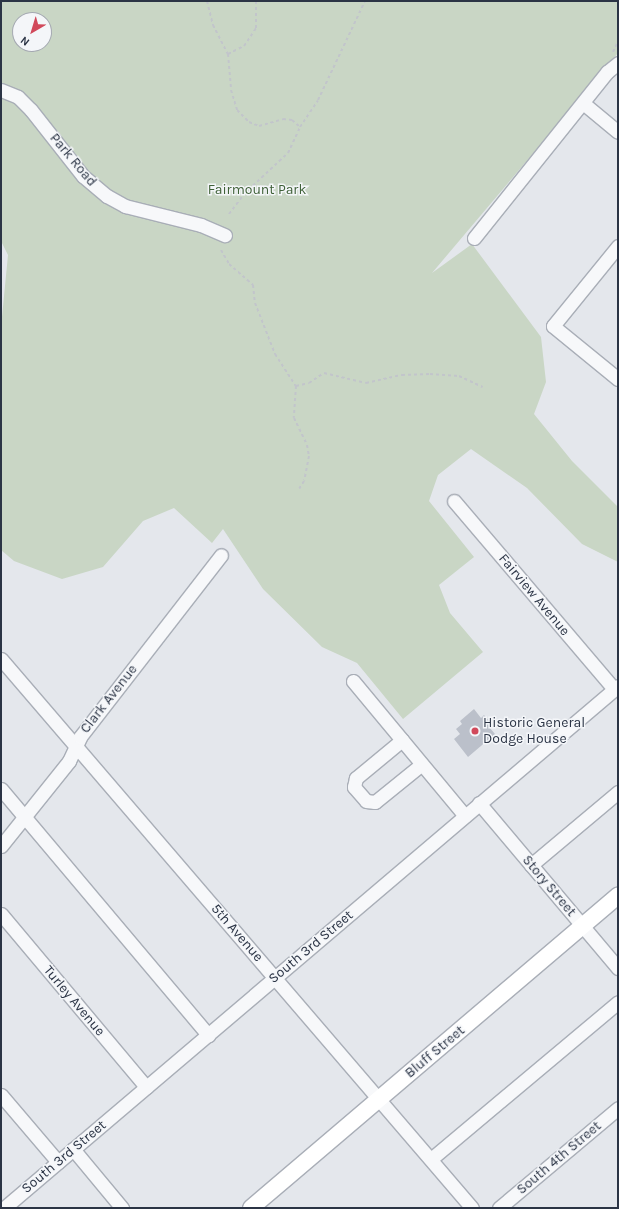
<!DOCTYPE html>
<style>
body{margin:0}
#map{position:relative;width:619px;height:1209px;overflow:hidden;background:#e4e7ec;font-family:Karla,sans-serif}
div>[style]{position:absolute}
.green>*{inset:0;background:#c9d6c5}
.building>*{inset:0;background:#bbc0ca}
.path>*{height:2px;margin-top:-1px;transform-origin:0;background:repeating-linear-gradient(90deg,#c2c5cb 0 3px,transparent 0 6px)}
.roads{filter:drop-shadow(1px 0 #a9aeb7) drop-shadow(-1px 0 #a9aeb7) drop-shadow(0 1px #a9aeb7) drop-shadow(0 -1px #a9aeb7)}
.minor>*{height:13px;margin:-6.5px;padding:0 6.5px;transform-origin:6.5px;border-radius:6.5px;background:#f7f8fa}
.major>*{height:16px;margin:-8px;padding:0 8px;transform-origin:8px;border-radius:8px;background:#fff}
.dots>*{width:11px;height:11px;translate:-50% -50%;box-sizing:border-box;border:2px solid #f4f6f9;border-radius:50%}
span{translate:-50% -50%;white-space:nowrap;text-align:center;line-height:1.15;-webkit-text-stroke:3px #f4f6f9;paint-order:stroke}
.street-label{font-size:14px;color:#2b3445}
.park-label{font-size:14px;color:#3f6138}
.poi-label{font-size:14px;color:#2b3445}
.left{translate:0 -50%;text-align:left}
.frame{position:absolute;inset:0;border:2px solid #2b3445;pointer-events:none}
.north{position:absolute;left:12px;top:12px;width:40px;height:40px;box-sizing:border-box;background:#f4f6f9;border:1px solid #a4a8b1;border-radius:50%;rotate:218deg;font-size:11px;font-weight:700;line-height:16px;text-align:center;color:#2b3445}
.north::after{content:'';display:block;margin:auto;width:14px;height:18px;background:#d1495b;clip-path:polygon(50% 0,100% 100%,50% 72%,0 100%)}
</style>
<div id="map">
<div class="green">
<i style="clip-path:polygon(evenodd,1px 1px,618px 1px,618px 53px,432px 273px,472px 244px,541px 337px,546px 382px,534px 414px,572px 461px,618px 507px,618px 562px,582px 544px,527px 488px,471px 449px,438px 475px,429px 501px,474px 557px,439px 585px,450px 613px,483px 652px,403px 719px,357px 663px,322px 647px,263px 589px,223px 529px,212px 543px,174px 508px,143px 521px,103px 567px,62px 579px,14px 561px,1px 550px,1px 327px,8px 255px,1px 241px,1px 1px,20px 20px,44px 20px,44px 44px,20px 44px,20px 20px)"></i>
</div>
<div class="building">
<i style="clip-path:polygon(474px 709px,481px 718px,484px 715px,492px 725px,489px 727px,495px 734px,468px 757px,454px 739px,460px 734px,456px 729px,462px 724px,460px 721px)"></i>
</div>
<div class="path">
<i style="left:207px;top:1px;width:25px;rotate:76deg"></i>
<i style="left:213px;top:25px;width:33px;rotate:63deg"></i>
<i style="left:228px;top:54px;width:36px;rotate:85deg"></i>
<i style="left:231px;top:90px;width:21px;rotate:73deg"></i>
<i style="left:237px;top:110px;width:17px;rotate:45deg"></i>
<i style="left:249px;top:122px;width:11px;rotate:22deg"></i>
<i style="left:259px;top:126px;width:25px;rotate:-16deg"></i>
<i style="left:283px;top:119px;width:9px;rotate:6deg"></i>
<i style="left:292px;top:120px;width:11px;rotate:41deg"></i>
<i style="left:613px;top:52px;width:12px;rotate:-66deg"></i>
<i style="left:228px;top:54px;width:18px;rotate:-27deg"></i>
<i style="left:244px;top:46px;width:22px;rotate:-56deg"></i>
<i style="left:256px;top:28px;width:27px;rotate:-90deg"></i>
<i style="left:229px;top:214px;width:25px;rotate:-53deg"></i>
<i style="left:244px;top:194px;width:60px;rotate:-43deg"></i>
<i style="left:288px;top:153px;width:29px;rotate:-65deg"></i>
<i style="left:300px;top:127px;width:32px;rotate:-56deg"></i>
<i style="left:318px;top:100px;width:110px;rotate:-64.6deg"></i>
<i style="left:221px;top:250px;width:16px;rotate:60deg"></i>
<i style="left:229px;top:264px;width:32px;rotate:41deg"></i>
<i style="left:253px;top:285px;width:18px;rotate:84deg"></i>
<i style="left:255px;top:303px;width:55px;rotate:68.6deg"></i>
<i style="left:275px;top:354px;width:38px;rotate:57deg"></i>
<i style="left:296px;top:386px;width:32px;rotate:94deg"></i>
<i style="left:294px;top:418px;width:30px;rotate:64deg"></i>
<i style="left:307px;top:445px;width:11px;rotate:80deg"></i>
<i style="left:309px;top:456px;width:25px;rotate:101deg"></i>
<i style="left:304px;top:481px;width:9px;rotate:122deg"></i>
<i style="left:296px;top:386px;width:13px;rotate:-13deg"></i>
<i style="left:309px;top:383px;width:18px;rotate:-34deg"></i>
<i style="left:324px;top:373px;width:43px;rotate:13.4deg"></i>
<i style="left:366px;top:383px;width:37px;rotate:-13deg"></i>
<i style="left:402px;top:375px;width:28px;rotate:-2deg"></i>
<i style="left:430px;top:374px;width:29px;rotate:4deg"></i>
<i style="left:459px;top:376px;width:26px;rotate:25deg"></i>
</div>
<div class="roads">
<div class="minor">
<i style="left:1px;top:90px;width:18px;rotate:22deg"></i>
<i style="left:18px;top:97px;width:18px;rotate:45deg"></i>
<i style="left:31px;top:110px;width:84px;rotate:51.8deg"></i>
<i style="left:83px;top:176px;width:31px;rotate:40deg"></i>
<i style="left:107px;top:196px;width:21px;rotate:29deg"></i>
<i style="left:125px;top:206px;width:78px;rotate:14deg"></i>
<i style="left:201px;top:225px;width:26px;rotate:23deg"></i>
<i style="left:583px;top:103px;width:45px;rotate:39.6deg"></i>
<i style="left:474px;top:238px;width:213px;rotate:-51.3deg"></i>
<i style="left:607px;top:72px;width:14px;rotate:-39deg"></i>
<i style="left:618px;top:246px;width:103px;rotate:129.1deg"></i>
<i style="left:553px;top:326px;width:84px;rotate:39.2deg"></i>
<i style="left:454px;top:501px;width:247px;rotate:49.6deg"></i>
<i style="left:1px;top:659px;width:723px;rotate:49.37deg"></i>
<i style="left:353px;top:681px;width:175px;rotate:50.3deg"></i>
<i style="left:402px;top:740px;width:60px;rotate:140.4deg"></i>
<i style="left:356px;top:778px;width:9px;rotate:103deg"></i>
<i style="left:354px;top:787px;width:18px;rotate:49deg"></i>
<i style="left:366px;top:801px;width:9px;rotate:6deg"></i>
<i style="left:375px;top:802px;width:60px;rotate:-39deg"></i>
<i style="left:1px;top:789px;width:322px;rotate:49.9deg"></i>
<i style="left:479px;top:803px;width:216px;rotate:49.9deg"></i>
<i style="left:1px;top:846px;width:109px;rotate:-51.3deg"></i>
<i style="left:69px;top:761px;width:26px;rotate:-65deg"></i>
<i style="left:80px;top:737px;width:230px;rotate:-52.2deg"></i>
<i style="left:531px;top:865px;width:114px;rotate:-40deg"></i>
<i style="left:1px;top:914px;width:226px;rotate:50deg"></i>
<i style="left:1px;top:1095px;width:88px;rotate:49.6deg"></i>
<i style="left:73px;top:1149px;width:77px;rotate:50.3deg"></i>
<i style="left:431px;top:1159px;width:244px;rotate:-40deg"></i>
<i style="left:4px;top:1208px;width:806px;rotate:-40.37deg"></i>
<i style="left:499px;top:1208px;width:155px;rotate:-40deg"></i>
</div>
<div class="major">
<i style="left:251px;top:1208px;width:482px;rotate:-40.4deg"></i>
</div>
</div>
<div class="dots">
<i style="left:475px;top:731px;background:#d1495b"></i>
</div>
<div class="street-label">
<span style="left:73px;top:160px;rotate:50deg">Park Road</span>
<span style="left:534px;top:595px;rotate:50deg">Fairview Avenue</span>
<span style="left:109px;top:699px;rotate:-52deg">Clark Avenue</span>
<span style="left:549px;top:886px;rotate:50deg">Story Street</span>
<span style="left:237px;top:933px;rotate:49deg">5th Avenue</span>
<span style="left:311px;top:947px;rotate:-40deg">South 3rd Street</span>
<span style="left:74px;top:1001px;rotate:50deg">Turley Avenue</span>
<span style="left:435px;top:1052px;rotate:-40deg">Bluff Street</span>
<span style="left:64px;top:1157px;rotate:-40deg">South 3rd Street</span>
<span style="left:559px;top:1158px;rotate:-40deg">South 4th Street</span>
</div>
<div class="park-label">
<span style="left:257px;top:190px">Fairmount Park</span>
</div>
<div class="poi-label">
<span class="left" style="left:483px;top:731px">Historic General<br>Dodge House</span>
</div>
<div class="frame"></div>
<div class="north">N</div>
</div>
